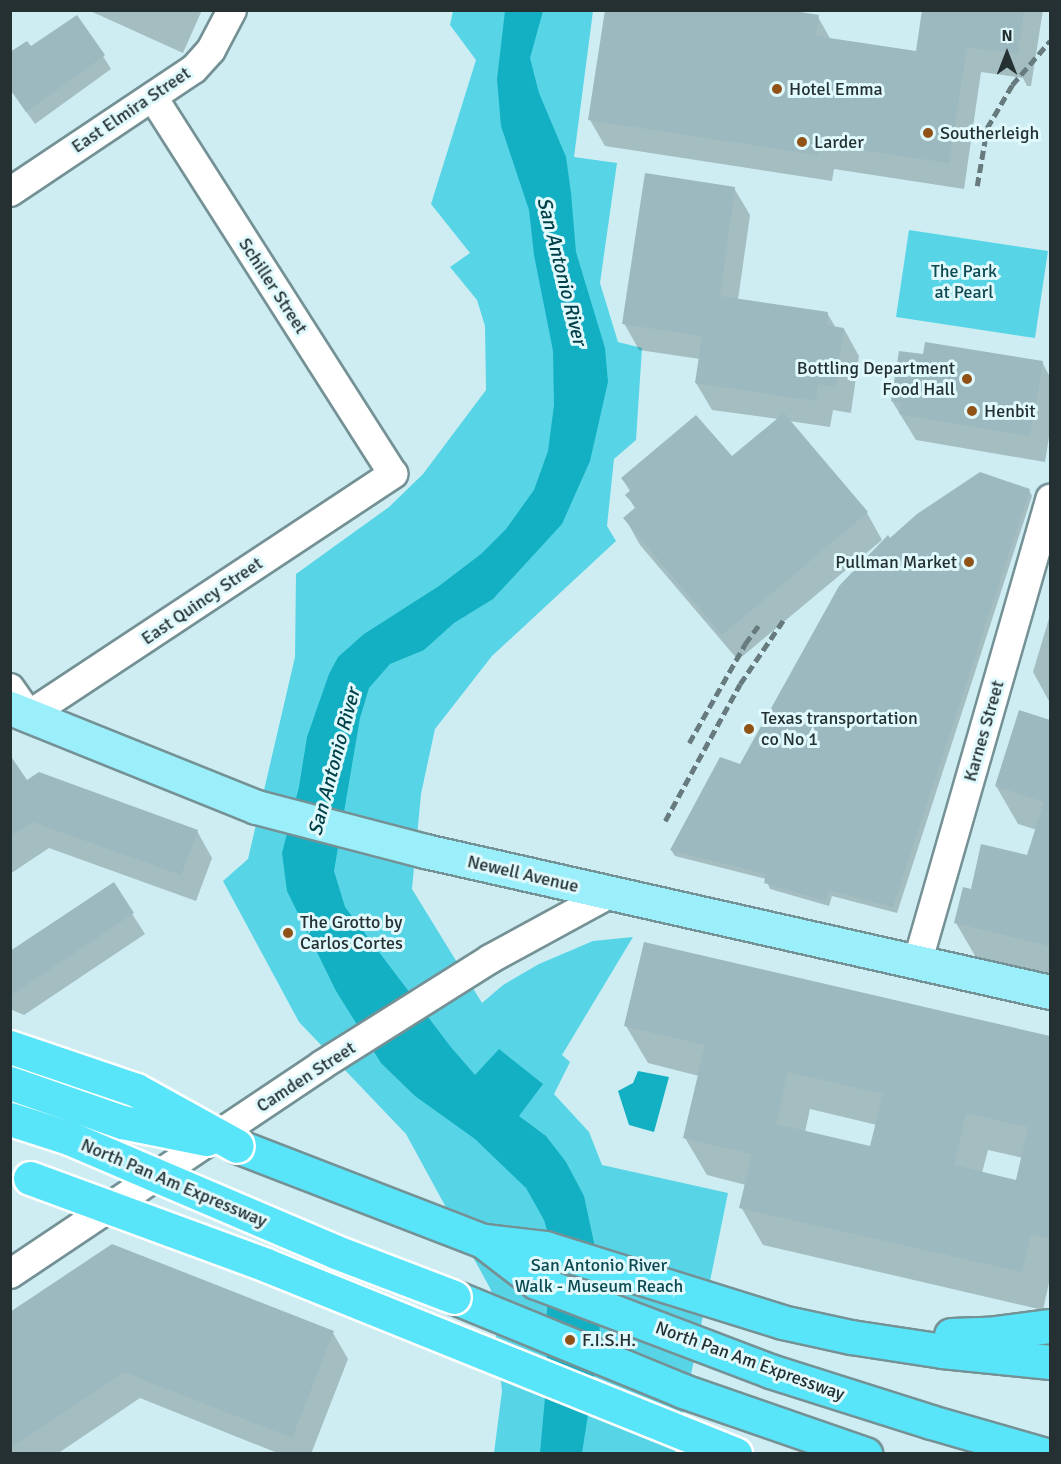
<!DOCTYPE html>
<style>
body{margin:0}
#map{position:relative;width:1061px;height:1464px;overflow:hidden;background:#ceedf2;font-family:Signika,sans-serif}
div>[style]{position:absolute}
.green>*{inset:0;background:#57d5e7}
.water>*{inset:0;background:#13b0c3}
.shadow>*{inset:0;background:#0003}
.building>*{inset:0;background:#9bb9be}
.roads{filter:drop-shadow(2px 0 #749195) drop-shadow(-2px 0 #749195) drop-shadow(0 2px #749195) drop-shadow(0 -2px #749195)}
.minor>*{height:28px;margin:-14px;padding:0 14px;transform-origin:14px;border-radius:14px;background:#fff}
.major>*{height:33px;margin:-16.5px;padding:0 16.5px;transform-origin:16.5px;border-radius:16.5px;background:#9beffb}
.highway>*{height:33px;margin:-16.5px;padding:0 16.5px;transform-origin:16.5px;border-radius:16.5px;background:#59e5f9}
.rail>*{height:4.5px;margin-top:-2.25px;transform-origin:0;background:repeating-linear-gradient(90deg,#677b7e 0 9px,transparent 0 13.5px)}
.bridges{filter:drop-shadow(2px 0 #fff) drop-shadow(-2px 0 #fff) drop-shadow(0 2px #fff) drop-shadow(0 -2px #fff)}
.highway-bridge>*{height:33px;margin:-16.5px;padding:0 16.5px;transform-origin:16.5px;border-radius:16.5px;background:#59e5f9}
.dots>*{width:16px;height:16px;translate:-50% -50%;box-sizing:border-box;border:3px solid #e0f9fd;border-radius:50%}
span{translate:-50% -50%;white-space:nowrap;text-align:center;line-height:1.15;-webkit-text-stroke:6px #e0f9fd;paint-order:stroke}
.poi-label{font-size:18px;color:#243032}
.left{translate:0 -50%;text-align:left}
.right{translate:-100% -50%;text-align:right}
.street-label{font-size:18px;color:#243032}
.park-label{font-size:18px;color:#0d4951}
.water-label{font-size:20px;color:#003f47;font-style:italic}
.frame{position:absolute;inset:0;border:12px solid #243032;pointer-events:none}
.north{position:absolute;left:977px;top:24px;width:60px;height:60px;-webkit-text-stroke:4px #e0f9fd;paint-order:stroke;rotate:0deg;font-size:16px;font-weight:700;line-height:24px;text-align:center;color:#243032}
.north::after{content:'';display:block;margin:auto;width:21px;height:27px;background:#243032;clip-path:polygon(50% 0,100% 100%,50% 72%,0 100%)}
</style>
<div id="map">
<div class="green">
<i style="clip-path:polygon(453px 11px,593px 11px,574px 157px,617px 163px,600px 283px,618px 342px,642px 348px,636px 440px,614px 459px,607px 526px,616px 541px,492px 656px,435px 729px,421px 794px,412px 889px,482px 1003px,503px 985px,539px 964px,593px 941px,633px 937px,562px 1055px,570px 1062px,554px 1094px,589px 1132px,602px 1165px,728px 1193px,675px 1453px,494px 1453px,502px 1391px,491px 1290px,406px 1134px,299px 1022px,223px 881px,248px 859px,295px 657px,296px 574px,389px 507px,423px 474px,486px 390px,485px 326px,477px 300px,450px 267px,470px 253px,431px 204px,476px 60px,450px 25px)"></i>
<i style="clip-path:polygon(909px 230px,1048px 251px,1035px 338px,896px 317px)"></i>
</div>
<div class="water">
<i style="clip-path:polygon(505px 11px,543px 11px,530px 58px,539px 93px,566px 157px,571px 193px,576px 252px,605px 348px,608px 382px,590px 461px,562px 524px,493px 599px,454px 623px,424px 650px,390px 664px,369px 688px,360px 718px,334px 871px,345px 907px,450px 1046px,475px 1075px,499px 1049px,543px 1084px,519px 1116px,546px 1136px,566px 1162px,584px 1196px,596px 1252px,600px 1338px,582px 1453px,540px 1453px,547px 1375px,546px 1327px,551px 1244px,544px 1220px,526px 1188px,475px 1139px,415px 1096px,381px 1063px,336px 991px,287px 891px,282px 853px,299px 787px,307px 737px,329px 674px,338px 657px,364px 634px,439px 586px,481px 554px,506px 529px,534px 490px,548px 451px,554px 405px,553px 351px,534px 255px,529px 210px,501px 126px,497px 79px)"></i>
<i style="clip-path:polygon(638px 1071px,669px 1077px,654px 1132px,629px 1125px,618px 1091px,633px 1083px)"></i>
</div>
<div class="shadow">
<i style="clip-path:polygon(88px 10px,202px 10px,183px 53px)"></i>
<i style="clip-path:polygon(923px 10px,1043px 10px,1031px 86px,1027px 86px,1023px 78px,981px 72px,964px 189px,834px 169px,832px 181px,605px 146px,590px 120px,818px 17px,831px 40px,917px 53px)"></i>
<i style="clip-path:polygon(31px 48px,103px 56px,111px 69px,35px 124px,10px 89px)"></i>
<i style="clip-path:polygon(734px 188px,750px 215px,738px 300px,827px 313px,836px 328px,844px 329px,859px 356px,851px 413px,833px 410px,830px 427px,789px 421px,867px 513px,882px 540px,738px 660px,640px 545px,625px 518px,636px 510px,627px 495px,631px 493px,622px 478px,732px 458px,778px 419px,712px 410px,696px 383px,700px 359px,639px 350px,624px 323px)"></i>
<i style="clip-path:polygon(924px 356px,1042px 362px,1050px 377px,1050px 431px,1045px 462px,916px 440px,892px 401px)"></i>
<i style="clip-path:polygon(1029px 490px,1032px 496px,897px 913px,832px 896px,829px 906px,770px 889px,766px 879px,675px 856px,671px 850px,741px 766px,890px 540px)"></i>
<i style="clip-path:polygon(1050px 615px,1050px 703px,1033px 672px)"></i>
<i style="clip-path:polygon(1020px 712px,1050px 721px,1050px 978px,978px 961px,956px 923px,972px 891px,1028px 857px,1037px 830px,1018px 824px,996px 786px)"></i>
<i style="clip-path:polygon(10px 781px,27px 783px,197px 831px,212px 858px,196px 901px,49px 848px,10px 874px)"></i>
<i style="clip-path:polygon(113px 884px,145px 934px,24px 1015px,10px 1009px,10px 953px)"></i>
<i style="clip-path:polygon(evenodd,645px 944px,1050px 1038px,1050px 1278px,1043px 1310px,763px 1245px,741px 1207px,746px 1185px,707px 1175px,685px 1138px,699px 1076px,648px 1063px,626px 1026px,645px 944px,810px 1109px,877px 1125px,872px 1148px,805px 1132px,810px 1109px,645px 944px,988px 1150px,1023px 1158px,1017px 1181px,982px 1173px,988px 1150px)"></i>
<i style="clip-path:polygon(10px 1314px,333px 1333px,348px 1359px,311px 1454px,280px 1454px,140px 1398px,57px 1454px,10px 1454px)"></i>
</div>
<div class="building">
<i style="clip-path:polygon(605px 10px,788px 10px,819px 15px,816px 36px,916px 51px,922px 10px,1024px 10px,1018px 54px,967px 47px,949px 163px,819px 144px,818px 155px,588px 120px)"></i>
<i style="clip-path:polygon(77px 15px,105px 55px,26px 112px,10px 89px,10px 52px,27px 41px,31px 46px)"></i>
<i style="clip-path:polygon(645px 173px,735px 187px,720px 296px,828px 312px,826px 325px,844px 328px,836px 387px,818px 384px,816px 401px,695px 383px,702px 336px,622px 324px)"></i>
<i style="clip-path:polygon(925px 342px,1043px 361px,1030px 436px,899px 414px,901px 403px,891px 401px,899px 351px,923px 354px)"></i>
<i style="clip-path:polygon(784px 413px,868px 512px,722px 635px,623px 518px,636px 507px,625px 495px,631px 490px,621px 478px,696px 415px,732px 456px)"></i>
<i style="clip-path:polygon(980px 472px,1030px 489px,893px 907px,829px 890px,826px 901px,764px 883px,766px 874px,670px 850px,720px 757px,740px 764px,839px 586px,888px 535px,890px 538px,917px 514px)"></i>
<i style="clip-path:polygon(1019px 710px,1050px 720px,1050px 946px,954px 923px,963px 887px,971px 889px,981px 844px,1027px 855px,1044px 802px,995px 786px)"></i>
<i style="clip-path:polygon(10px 755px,27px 780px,39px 772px,198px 830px,181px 875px,33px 822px,10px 836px)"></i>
<i style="clip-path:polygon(114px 882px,134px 913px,10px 996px,10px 951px)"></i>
<i style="clip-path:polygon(evenodd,644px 942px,1050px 1036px,1050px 1239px,1031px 1234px,1022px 1272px,739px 1208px,752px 1154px,683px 1138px,705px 1045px,624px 1026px,644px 942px,788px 1072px,883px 1094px,870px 1146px,776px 1124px,788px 1072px,644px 942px,966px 1113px,1028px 1127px,1016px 1180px,954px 1165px,966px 1113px)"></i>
<i style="clip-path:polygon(112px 1244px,334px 1331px,292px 1438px,124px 1372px,10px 1448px,10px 1312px)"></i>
</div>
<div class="roads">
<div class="minor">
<i style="left:10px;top:192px;width:221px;rotate:-33.8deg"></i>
<i style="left:194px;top:69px;width:25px;rotate:-48deg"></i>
<i style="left:211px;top:50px;width:45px;rotate:-62.3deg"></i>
<i style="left:10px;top:688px;width:33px;rotate:55deg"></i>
<i style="left:29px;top:715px;width:437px;rotate:-33.5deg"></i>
<i style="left:393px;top:474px;width:447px;rotate:-122.5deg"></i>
<i style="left:917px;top:964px;width:484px;rotate:-74deg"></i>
<i style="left:10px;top:1274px;width:376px;rotate:-33.8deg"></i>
<i style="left:322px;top:1065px;width:199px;rotate:-32.2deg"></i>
<i style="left:490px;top:959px;width:136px;rotate:-28.6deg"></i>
</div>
<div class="major">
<i style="left:10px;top:708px;width:265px;rotate:21.9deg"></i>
<i style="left:256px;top:807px;width:175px;rotate:14.6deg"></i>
<i style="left:425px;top:851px;width:641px;rotate:12.71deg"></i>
</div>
<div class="highway">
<i style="left:237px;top:1146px;width:264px;rotate:21.1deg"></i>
<i style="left:483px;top:1241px;width:67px;rotate:37.7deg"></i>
<i style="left:536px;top:1282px;width:250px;rotate:20.8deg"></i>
<i style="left:770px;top:1371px;width:169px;rotate:17.6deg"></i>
<i style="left:931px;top:1422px;width:116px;rotate:16.1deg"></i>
<i style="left:484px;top:1241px;width:61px;rotate:6.5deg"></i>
<i style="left:545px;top:1248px;width:248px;rotate:17.3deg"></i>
<i style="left:782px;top:1322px;width:71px;rotate:12.3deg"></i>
<i style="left:851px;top:1337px;width:92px;rotate:8.7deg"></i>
<i style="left:942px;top:1351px;width:109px;rotate:5.8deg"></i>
<i style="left:454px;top:1297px;width:248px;rotate:22.3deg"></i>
<i style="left:683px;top:1391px;width:193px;rotate:19.1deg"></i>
<i style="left:951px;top:1335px;width:36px;rotate:-2deg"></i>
<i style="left:987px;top:1334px;width:64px;rotate:-7.2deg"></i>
</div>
</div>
<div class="rail">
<i style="left:977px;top:186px;width:59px;rotate:-80.2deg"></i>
<i style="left:987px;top:128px;width:50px;rotate:-59.8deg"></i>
<i style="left:1012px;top:85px;width:58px;rotate:-49.2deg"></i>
<i style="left:689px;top:743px;width:114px;rotate:-60.5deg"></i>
<i style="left:745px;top:644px;width:26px;rotate:-54deg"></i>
<i style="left:665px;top:821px;width:156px;rotate:-61.3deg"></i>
<i style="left:740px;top:684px;width:78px;rotate:-55.9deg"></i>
</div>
<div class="bridges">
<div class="highway-bridge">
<i style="left:10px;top:1047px;width:133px;rotate:18.8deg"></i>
<i style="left:136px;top:1090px;width:115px;rotate:29deg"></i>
<i style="left:10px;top:1083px;width:119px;rotate:19.2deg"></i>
<i style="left:122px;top:1122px;width:86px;rotate:11.4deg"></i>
<i style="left:10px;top:1119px;width:62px;rotate:17.9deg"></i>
<i style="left:69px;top:1138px;width:290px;rotate:23.1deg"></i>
<i style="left:336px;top:1252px;width:126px;rotate:20.9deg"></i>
<i style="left:30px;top:1178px;width:252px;rotate:20.2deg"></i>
<i style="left:266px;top:1265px;width:506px;rotate:21.95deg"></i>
</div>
</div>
<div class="dots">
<i style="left:777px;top:89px;background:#905217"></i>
<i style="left:928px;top:133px;background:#905217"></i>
<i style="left:802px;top:142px;background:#905217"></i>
<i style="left:967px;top:379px;background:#905217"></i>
<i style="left:972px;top:411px;background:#905217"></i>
<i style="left:969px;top:562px;background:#905217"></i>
<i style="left:749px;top:729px;background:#905217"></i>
<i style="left:288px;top:933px;background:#905217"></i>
<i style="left:570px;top:1340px;background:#905217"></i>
</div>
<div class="poi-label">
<span class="left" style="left:789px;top:89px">Hotel Emma</span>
<span class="left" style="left:940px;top:133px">Southerleigh</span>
<span class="left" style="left:814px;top:142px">Larder</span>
<span class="right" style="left:955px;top:379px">Bottling Department<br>Food Hall</span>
<span class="left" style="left:984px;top:411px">Henbit</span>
<span class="right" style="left:957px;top:562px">Pullman Market</span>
<span class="left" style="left:761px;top:729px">Texas transportation<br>co No 1</span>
<span class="left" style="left:300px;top:933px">The Grotto by<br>Carlos Cortes</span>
<span class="left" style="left:582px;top:1340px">F.I.S.H.</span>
</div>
<div class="street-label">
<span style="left:131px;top:110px;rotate:-34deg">East Elmira Street</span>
<span style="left:273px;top:286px;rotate:57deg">Schiller Street</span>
<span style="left:202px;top:601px;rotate:-34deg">East Quincy Street</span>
<span style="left:984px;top:731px;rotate:-74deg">Karnes Street</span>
<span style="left:523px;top:874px;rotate:13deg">Newell Avenue</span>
<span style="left:306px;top:1077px;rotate:-33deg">Camden Street</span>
<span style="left:174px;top:1183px;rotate:23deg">North Pan Am Expressway</span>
<span style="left:750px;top:1361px;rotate:20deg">North Pan Am Expressway</span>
</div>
<div class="park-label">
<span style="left:964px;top:282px">The Park<br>at Pearl</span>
<span style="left:599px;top:1276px">San Antonio River<br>Walk - Museum Reach</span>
</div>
<div class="water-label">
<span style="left:562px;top:271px;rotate:76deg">San Antonio River</span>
<span style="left:334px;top:762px;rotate:-75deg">San Antonio River</span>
</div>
<div class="frame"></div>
<div class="north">N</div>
</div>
